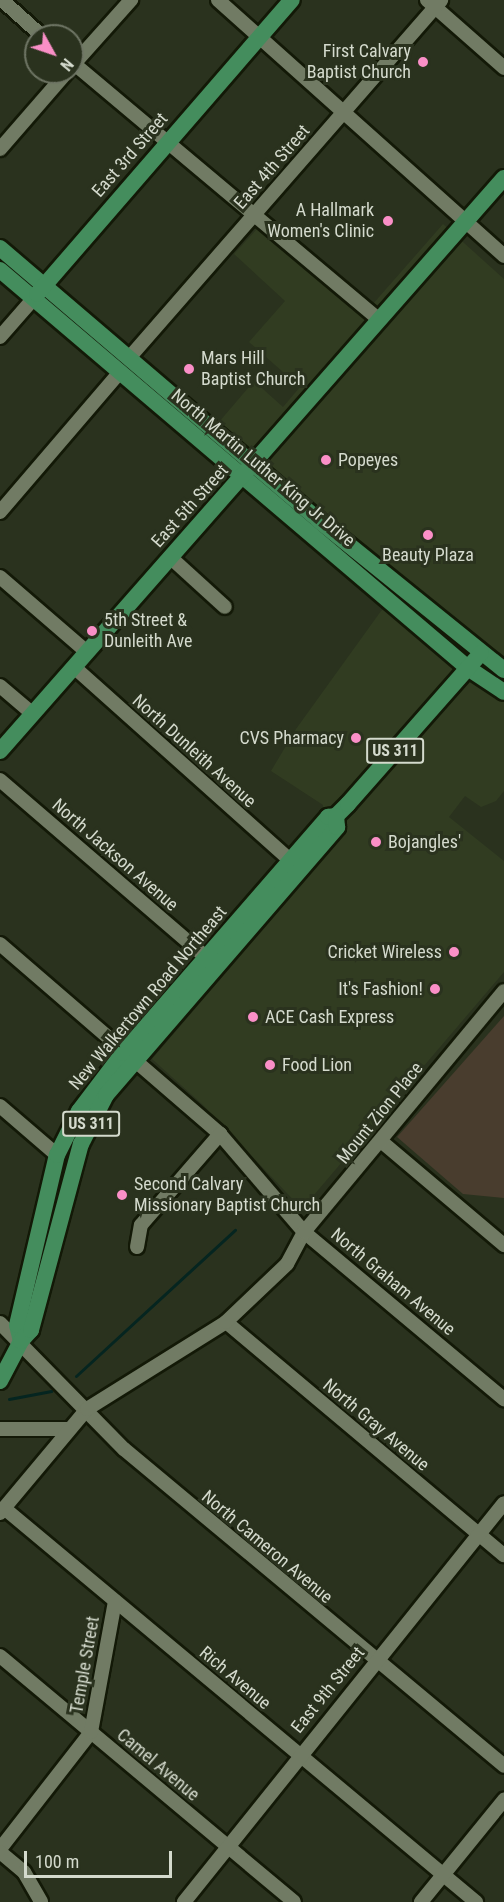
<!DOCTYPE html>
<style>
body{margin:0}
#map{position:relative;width:504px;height:1902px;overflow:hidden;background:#2a321e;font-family:"Roboto Condensed",sans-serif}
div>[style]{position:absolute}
.built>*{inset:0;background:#313c21}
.green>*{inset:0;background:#493d2e}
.stream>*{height:3px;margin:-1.5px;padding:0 1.5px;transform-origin:1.5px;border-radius:1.5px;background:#052520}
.roads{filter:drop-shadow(2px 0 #131907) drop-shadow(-2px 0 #131907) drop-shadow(0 2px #131907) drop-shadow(0 -2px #131907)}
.minor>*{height:14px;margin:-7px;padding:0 7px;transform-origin:7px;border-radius:7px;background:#717b64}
.major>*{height:16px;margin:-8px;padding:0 8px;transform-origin:8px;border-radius:8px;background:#448d5d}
.dots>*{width:16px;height:16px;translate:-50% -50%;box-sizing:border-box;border:3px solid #2a321e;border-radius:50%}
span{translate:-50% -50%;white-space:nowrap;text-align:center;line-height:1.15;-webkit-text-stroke:6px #2a321e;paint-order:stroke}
.shield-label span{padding:2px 4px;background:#2a321e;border:2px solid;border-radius:4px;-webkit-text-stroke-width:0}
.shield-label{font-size:16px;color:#d4dacd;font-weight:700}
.poi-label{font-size:18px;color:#d4dacd}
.right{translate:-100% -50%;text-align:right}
.left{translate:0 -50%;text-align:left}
.street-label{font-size:18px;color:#d4dacd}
.north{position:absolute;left:24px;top:24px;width:60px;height:60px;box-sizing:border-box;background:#2a321e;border:2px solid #6e7564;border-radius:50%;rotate:130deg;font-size:16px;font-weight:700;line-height:24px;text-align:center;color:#d4dacd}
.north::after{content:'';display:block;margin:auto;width:21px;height:27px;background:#fa8fc7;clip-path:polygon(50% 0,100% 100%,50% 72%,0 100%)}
.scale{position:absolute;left:24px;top:1851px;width:148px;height:27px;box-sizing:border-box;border:3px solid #d4dacd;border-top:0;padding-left:8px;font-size:18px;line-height:21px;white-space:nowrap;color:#d4dacd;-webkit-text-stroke:4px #2a321e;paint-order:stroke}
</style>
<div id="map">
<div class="built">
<i style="clip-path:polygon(269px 216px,372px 305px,443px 224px,504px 279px,504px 791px,496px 801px,481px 807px,465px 796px,449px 817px,504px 861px,504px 972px,302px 1209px,203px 1105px,152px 1059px,315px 868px,323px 805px,271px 771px,296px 729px,381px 611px,414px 587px,219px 422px,254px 381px,283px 407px,300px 387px,249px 342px,285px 301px,234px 254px)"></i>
</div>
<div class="green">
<i style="clip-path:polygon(504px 1016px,504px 1198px,463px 1194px,397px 1137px)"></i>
</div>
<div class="stream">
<i style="left:76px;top:1376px;width:216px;rotate:-42.6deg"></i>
<i style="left:9px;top:1399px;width:43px;rotate:-10.8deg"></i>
</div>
<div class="roads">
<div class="minor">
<i style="left:2px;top:0;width:54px;rotate:42deg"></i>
<i style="left:218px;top:0;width:384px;rotate:41.8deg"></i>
<i style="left:427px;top:0;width:103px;rotate:41.4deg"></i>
<i style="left:72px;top:62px;width:401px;rotate:40deg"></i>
<i style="left:72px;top:66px;width:89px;rotate:-48.2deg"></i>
<i style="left:0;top:149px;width:102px;rotate:-49deg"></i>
<i style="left:0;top:337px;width:52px;rotate:-48.9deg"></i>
<i style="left:129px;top:358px;width:475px;rotate:-48.9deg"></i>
<i style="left:0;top:512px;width:184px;rotate:-49.4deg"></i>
<i style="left:170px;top:557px;width:74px;rotate:42.3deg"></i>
<i style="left:0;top:577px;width:115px;rotate:40.8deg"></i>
<i style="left:74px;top:667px;width:290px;rotate:41.8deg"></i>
<i style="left:0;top:686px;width:43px;rotate:40.3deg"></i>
<i style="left:0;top:780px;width:272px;rotate:40.7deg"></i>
<i style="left:0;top:944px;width:291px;rotate:40.8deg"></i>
<i style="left:220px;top:1134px;width:129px;rotate:49.4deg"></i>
<i style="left:304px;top:1232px;width:261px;rotate:39.9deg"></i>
<i style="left:0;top:1106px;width:75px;rotate:40.7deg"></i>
<i style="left:382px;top:1142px;width:160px;rotate:40.2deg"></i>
<i style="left:137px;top:1247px;width:22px;rotate:-80deg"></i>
<i style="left:141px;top:1225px;width:121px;rotate:-49deg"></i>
<i style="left:226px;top:1322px;width:363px;rotate:40deg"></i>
<i style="left:0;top:1323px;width:177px;rotate:45.5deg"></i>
<i style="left:124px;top:1449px;width:495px;rotate:39.8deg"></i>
<i style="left:0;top:1429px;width:67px"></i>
<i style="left:4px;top:1508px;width:615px;rotate:39.85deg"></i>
<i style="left:0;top:1513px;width:136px;rotate:-50.1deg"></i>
<i style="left:87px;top:1409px;width:164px;rotate:-32deg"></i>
<i style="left:226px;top:1322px;width:84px;rotate:-43.6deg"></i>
<i style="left:287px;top:1264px;width:36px;rotate:-62deg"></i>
<i style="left:304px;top:1232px;width:313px;rotate:-50.3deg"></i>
<i style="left:0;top:1656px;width:383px;rotate:39.9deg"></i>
<i style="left:0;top:1849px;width:148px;rotate:-52.1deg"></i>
<i style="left:91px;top:1732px;width:133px;rotate:-79.6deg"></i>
<i style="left:0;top:1852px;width:31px;rotate:40deg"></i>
<i style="left:24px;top:1872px;width:34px;rotate:60deg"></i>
<i style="left:184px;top:1902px;width:511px;rotate:-51.27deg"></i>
<i style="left:421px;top:1902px;width:132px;rotate:-50.9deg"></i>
</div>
<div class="major">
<i style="left:0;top:248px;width:418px;rotate:40.5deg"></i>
<i style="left:318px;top:520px;width:239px;rotate:38.9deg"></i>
<i style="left:0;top:270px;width:614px;rotate:40.38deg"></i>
<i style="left:468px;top:668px;width:43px;rotate:33.7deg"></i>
<i style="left:37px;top:294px;width:389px;rotate:-49.1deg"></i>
<i style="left:0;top:751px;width:763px;rotate:-48.67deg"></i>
<i style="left:21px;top:1341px;width:16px;rotate:-104deg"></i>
<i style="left:17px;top:1325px;width:175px;rotate:-76.8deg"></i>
<i style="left:57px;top:1155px;width:49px;rotate:-63.4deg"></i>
<i style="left:79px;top:1111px;width:73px;rotate:-52.8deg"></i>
<i style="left:123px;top:1053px;width:313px;rotate:-49deg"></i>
<i style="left:328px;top:817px;width:8px;rotate:-7deg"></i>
<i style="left:336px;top:816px;width:17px;rotate:-45deg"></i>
<i style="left:348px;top:804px;width:201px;rotate:-48.6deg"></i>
<i style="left:0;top:1381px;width:45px;rotate:-62.3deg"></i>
<i style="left:21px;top:1341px;width:15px;rotate:-48deg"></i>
<i style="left:31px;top:1330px;width:193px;rotate:-75deg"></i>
<i style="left:81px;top:1144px;width:55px;rotate:-63deg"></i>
<i style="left:106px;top:1095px;width:354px;rotate:-49.2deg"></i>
<i style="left:337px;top:827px;width:11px;rotate:-95deg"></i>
</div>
</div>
<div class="dots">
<i style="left:423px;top:62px;background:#fa8fc7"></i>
<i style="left:388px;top:221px;background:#fa8fc7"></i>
<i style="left:189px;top:369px;background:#fa8fc7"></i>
<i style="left:326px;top:460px;background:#fa8fc7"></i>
<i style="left:428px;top:535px;background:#fa8fc7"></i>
<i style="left:92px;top:631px;background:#fa8fc7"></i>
<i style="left:356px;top:738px;background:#fa8fc7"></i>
<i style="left:376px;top:842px;background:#fa8fc7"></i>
<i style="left:454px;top:952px;background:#fa8fc7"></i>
<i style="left:435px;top:989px;background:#fa8fc7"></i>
<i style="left:253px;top:1017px;background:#fa8fc7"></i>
<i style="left:270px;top:1065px;background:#fa8fc7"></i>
<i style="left:122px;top:1195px;background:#fa8fc7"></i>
</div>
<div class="shield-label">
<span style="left:395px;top:751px">US 311</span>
<span style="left:91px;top:1124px">US 311</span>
</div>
<div class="poi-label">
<span class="right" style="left:411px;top:62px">First Calvary<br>Baptist Church</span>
<span class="right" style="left:374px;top:221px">A Hallmark<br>Women's Clinic</span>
<span class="left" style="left:201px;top:369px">Mars Hill<br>Baptist Church</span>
<span class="left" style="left:338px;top:460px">Popeyes</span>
<span style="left:428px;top:555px">Beauty Plaza</span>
<span class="left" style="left:104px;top:631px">5th Street &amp;<br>Dunleith Ave</span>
<span class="right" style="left:344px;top:738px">CVS Pharmacy</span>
<span class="left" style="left:388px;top:842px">Bojangles'</span>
<span class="right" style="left:442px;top:952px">Cricket Wireless</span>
<span class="right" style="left:423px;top:989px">It's Fashion!</span>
<span class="left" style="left:265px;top:1017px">ACE Cash Express</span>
<span class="left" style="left:282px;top:1065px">Food Lion</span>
<span class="left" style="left:134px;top:1195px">Second Calvary<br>Missionary Baptist Church</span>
</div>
<div class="street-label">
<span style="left:130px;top:155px;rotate:-49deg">East 3rd Street</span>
<span style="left:272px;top:167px;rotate:-49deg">East 4th Street</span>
<span style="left:263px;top:468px;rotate:40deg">North Martin Luther King Jr Drive</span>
<span style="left:190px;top:506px;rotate:-48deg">East 5th Street</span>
<span style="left:194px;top:751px;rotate:42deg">North Dunleith Avenue</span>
<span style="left:115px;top:855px;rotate:41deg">North Jackson Avenue</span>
<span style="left:148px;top:998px;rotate:-50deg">New Walkertown Road Northeast</span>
<span style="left:380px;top:1113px;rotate:-51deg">Mount Zion Place</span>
<span style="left:393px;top:1282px;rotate:40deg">North Graham Avenue</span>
<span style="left:376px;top:1425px;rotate:40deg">North Gray Avenue</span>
<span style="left:267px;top:1547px;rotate:40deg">North Cameron Avenue</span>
<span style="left:85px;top:1665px;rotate:-80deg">Temple Street</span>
<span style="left:235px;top:1678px;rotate:40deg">Rich Avenue</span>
<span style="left:328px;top:1690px;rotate:-51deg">East 9th Street</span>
<span style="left:158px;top:1765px;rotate:40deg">Camel Avenue</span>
</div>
<div class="north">N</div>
<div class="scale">100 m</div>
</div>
